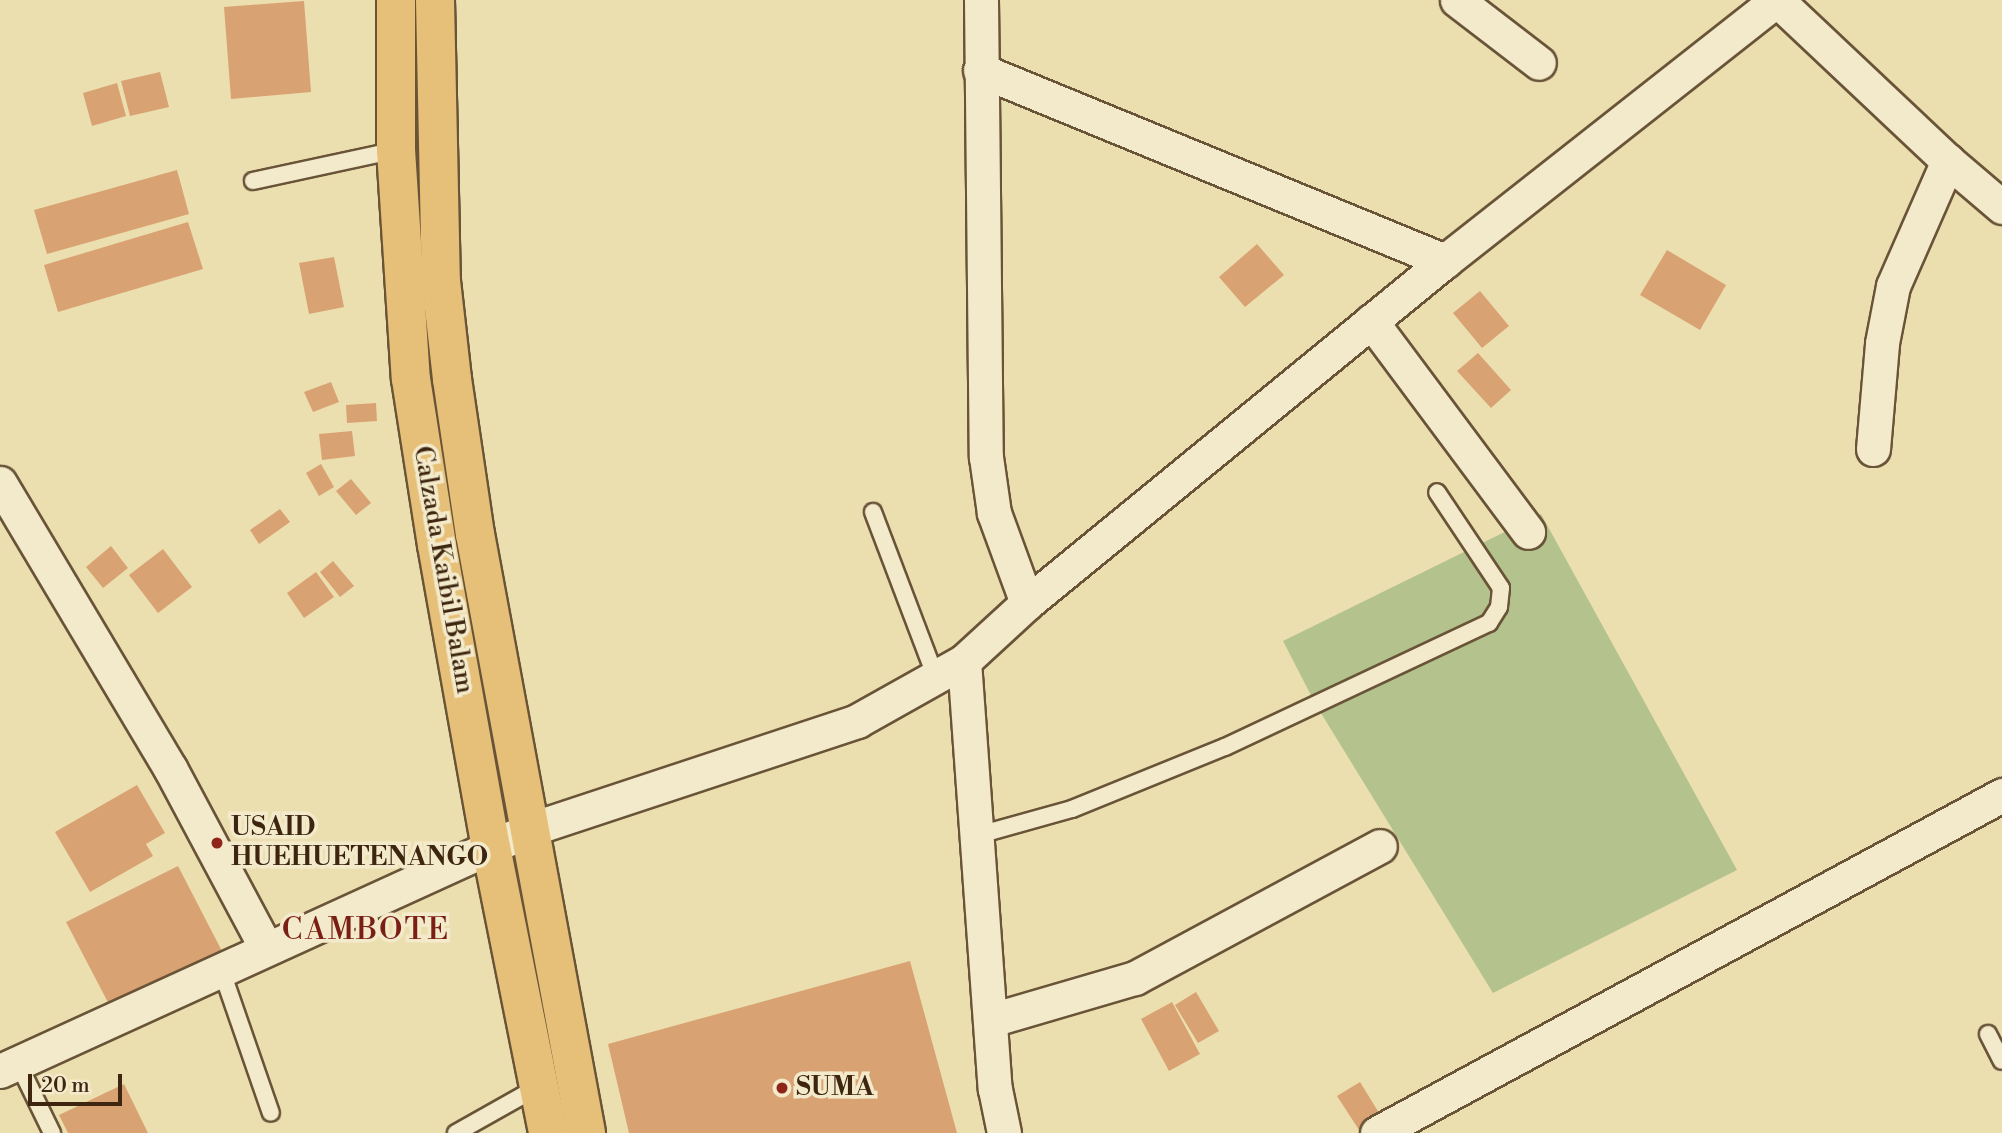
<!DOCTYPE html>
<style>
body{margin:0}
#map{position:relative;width:2002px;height:1133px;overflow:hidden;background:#ecdfaf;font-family:"Libre Bodoni",serif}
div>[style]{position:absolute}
.green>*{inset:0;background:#b4c28d}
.building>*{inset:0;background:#d9a273}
.roads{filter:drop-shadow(2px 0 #695438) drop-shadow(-2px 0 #695438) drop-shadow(0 2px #695438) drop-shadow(0 -2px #695438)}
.service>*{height:16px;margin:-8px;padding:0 8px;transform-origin:8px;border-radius:8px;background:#f3eacb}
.minor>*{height:33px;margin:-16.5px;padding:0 16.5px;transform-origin:16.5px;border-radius:16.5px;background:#f3eacb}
.primary>*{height:38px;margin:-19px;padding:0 19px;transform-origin:19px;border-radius:19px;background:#e6c078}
.dots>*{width:19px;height:19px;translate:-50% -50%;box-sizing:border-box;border:4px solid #f3eacb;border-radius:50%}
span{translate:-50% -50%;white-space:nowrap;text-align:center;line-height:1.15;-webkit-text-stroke:7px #f3eacb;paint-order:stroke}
.street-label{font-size:26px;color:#3d2510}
.poi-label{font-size:26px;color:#3d2510;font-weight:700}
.left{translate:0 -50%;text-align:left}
.quarter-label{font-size:30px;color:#7a1f14;letter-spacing:2px}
.scale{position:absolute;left:28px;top:1074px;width:94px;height:32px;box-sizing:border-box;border:4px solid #3d2510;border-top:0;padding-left:9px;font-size:21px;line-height:24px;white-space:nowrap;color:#3d2510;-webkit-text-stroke:5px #f3eacb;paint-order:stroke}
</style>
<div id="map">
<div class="green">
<i style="clip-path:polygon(1541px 514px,1737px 870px,1493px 993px,1316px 705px,1283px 641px)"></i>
</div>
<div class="building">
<i style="clip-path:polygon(304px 1px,311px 92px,231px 99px,224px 7px)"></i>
<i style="clip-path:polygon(160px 72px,169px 107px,130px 116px,121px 81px)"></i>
<i style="clip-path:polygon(117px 83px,126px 116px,92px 126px,83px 93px)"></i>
<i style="clip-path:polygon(177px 170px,189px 214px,47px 254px,34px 210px)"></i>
<i style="clip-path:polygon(188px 222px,203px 269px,58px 312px,44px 265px)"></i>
<i style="clip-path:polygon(1257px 244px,1284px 275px,1245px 307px,1219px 277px)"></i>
<i style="clip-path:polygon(1667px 250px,1726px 285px,1700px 330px,1640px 295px)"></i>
<i style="clip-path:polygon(334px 257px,344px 307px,309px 314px,299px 263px)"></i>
<i style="clip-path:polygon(1480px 291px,1509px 326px,1482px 348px,1453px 313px)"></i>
<i style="clip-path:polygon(1478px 353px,1511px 390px,1491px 408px,1457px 371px)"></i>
<i style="clip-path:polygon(331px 382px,339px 402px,313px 412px,304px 392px)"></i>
<i style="clip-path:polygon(376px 403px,377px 421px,347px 423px,346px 405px)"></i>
<i style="clip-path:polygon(352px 431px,355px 456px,322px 460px,319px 434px)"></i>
<i style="clip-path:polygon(321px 464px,334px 487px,319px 496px,306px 473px)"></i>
<i style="clip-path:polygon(351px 479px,371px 503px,356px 515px,336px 491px)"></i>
<i style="clip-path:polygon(280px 509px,290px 522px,259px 544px,250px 530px)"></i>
<i style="clip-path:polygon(111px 546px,128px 568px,103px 588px,86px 567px)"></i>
<i style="clip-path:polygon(163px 549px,192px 587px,158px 613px,129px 575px)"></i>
<i style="clip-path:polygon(333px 561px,354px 586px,340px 597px,320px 572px)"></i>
<i style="clip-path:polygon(316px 572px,334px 597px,304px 618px,287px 593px)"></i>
<i style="clip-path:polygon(137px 785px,165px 833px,146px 844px,153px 856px,90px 892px,55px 832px)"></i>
<i style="clip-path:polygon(178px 866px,224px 955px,113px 1012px,66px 922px)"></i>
<i style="clip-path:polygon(910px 961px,957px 1133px,629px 1133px,608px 1044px)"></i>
<i style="clip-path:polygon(1196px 992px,1219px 1031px,1198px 1043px,1175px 1005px)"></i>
<i style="clip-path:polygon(1172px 1002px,1200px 1054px,1169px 1071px,1141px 1019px)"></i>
<i style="clip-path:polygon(1360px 1082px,1384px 1121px,1361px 1133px,1337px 1096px)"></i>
<i style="clip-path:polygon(124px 1084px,148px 1133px,68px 1133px,59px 1115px)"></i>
</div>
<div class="roads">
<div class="service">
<i style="left:253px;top:181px;width:146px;rotate:-12.2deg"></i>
<i style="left:873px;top:512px;width:178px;rotate:69.2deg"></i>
<i style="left:975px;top:836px;width:101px;rotate:-15.6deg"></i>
<i style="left:1072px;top:809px;width:165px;rotate:-22.1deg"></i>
<i style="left:1225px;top:747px;width:292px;rotate:-25.2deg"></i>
<i style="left:1489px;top:623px;width:19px;rotate:-58deg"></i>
<i style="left:1499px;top:607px;width:19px;rotate:-84deg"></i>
<i style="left:1501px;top:588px;width:115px;rotate:-123.7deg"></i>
<i style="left:221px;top:969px;width:152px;rotate:70.9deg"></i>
<i style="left:1988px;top:1034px;width:30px;rotate:63deg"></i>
<i style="left:18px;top:1063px;width:78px;rotate:64.1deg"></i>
<i style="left:456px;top:1133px;width:94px;rotate:-29.3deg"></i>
</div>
<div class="minor">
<i style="left:981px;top:0;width:457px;rotate:89.4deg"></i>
<i style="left:986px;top:457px;width:57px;rotate:81.9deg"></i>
<i style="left:994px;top:513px;width:96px;rotate:69.9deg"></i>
<i style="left:1457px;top:0;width:103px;rotate:37.5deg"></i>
<i style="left:1777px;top:0;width:235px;rotate:43.3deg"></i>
<i style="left:1948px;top:161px;width:71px;rotate:40.4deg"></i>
<i style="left:980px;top:70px;width:503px;rotate:22.33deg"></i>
<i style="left:1371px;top:321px;width:263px;rotate:53.3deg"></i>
<i style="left:1873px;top:449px;width:106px;rotate:-85.1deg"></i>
<i style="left:1882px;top:343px;width:58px;rotate:-79.1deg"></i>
<i style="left:1893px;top:286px;width:137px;rotate:-66.3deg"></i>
<i style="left:0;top:483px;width:332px;rotate:59.2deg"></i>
<i style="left:170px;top:768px;width:204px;rotate:61.9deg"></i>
<i style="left:964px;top:661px;width:429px;rotate:85.9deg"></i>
<i style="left:995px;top:1089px;width:45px;rotate:78.4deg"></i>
<i style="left:991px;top:1020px;width:150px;rotate:-16.3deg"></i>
<i style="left:1135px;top:978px;width:278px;rotate:-28.3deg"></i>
<i style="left:0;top:1071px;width:580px;rotate:-24.53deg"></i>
<i style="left:528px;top:830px;width:347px;rotate:-18.3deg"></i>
<i style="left:857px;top:721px;width:123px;rotate:-29.3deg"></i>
<i style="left:964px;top:661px;width:86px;rotate:-42.6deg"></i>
<i style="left:1027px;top:603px;width:540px;rotate:-39.29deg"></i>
<i style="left:1445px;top:261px;width:422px;rotate:-38.2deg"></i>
<i style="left:1377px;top:1133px;width:711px;rotate:-28.4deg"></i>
</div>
<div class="primary">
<i style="left:396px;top:0;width:150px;rotate:90deg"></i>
<i style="left:396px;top:150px;width:229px;rotate:86.3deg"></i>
<i style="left:411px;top:379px;width:168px;rotate:81.1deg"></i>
<i style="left:437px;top:545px;width:307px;rotate:79.9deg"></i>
<i style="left:491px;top:847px;width:292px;rotate:78.7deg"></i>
<i style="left:435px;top:0;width:281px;rotate:88.8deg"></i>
<i style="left:441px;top:281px;width:99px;rotate:83.6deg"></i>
<i style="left:452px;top:379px;width:157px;rotate:81.6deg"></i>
<i style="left:475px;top:534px;width:609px;rotate:79.5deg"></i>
</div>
</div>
<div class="dots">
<i style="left:217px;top:843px;background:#8f2418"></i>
<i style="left:782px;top:1088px;background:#8f2418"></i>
</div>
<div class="street-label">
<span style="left:443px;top:570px;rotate:80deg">Calzada Kaibil Balam</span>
</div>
<div class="poi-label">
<span class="left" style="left:231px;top:843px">USAID<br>HUEHUETENANGO</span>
<span class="left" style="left:796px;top:1088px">SUMA</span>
</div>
<div class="quarter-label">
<span style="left:366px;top:930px">CAMBOTE</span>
</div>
<div class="scale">20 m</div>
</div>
